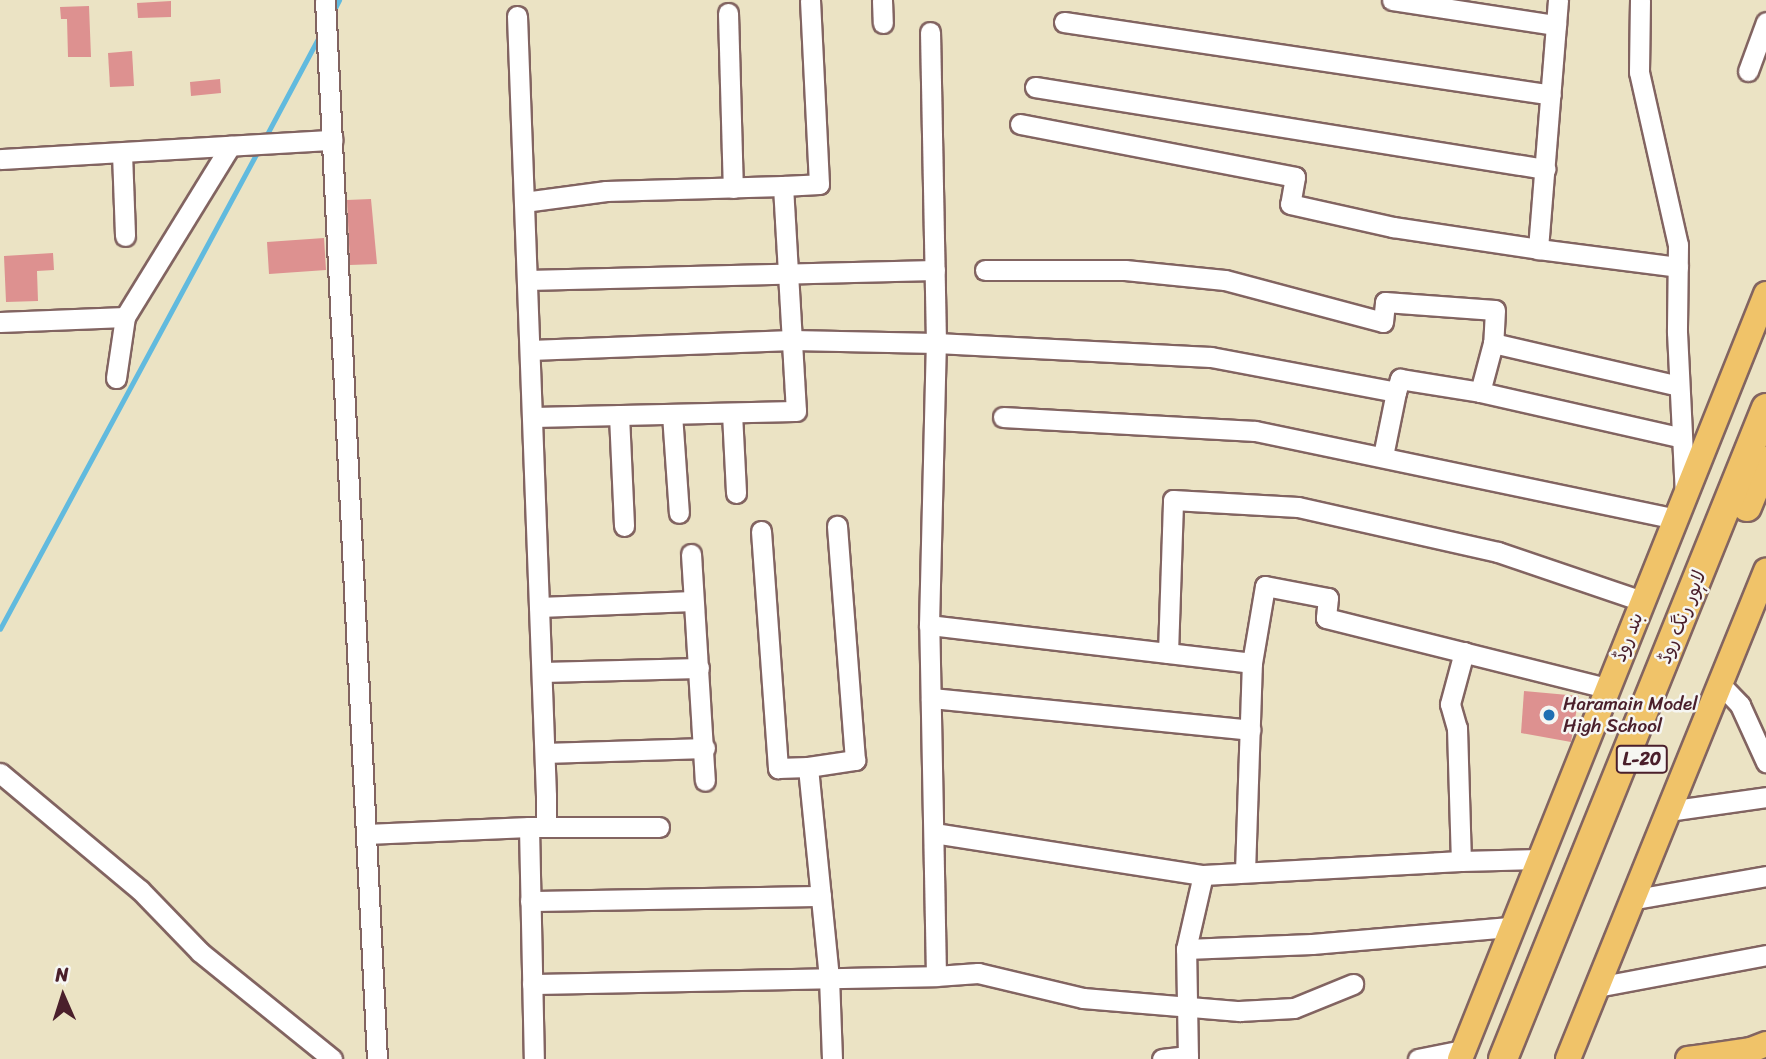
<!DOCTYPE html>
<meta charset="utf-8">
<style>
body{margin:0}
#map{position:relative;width:1766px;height:1059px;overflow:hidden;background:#ebe3c4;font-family:Sriracha,"Playpen Sans Arabic",sans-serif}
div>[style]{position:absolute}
.stream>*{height:4.5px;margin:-2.25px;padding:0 2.25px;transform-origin:2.25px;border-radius:2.25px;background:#61bade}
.building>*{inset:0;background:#dd9190}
.roads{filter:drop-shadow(2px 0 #826461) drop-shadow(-2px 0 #826461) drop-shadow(0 2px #826461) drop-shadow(0 -2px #826461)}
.minor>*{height:19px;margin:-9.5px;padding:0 9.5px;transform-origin:9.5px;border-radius:9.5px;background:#fff}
.major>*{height:24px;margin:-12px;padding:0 12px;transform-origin:12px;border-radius:12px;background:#f0c369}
.highway>*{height:28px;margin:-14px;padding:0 14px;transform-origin:14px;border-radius:14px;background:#f0c369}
.dots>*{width:19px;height:19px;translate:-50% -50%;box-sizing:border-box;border:4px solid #f6f6f2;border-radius:50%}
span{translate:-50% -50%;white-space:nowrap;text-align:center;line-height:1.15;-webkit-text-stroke:5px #f6f6f2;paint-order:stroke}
.shield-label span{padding:2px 5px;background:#f6f6f2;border:2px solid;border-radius:5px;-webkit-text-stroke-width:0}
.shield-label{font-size:18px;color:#4a1f2b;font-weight:700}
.street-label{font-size:19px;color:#4a1f2b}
.poi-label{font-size:19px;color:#4a1f2b}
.left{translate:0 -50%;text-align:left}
.north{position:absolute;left:28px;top:961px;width:70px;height:70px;-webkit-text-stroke:5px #f6f6f2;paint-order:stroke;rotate:357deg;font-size:19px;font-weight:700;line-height:28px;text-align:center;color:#4a1f2b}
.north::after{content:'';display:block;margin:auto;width:24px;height:32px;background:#4a1f2b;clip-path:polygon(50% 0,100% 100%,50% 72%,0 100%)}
</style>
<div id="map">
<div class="stream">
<i style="left:333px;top:12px;width:13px;rotate:-63deg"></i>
<i style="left:265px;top:138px;width:117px;rotate:-61.9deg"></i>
<i style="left:0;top:629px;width:545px;rotate:-61.65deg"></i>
</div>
<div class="building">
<i style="clip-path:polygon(171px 1px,171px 17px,138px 18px,137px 3px)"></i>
<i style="clip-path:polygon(89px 6px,91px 57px,68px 57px,67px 19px,61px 19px,60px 7px)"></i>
<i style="clip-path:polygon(132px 51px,134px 86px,110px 87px,108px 53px)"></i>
<i style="clip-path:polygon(220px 79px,221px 93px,191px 96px,190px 82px)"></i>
<i style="clip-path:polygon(371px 199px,377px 264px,350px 265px,347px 200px)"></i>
<i style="clip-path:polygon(324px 238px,326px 270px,269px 274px,267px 242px)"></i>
<i style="clip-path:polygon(53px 253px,54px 270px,37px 271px,38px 301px,6px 302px,4px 256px)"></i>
<i style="clip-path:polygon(1524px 691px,1579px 696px,1571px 742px,1521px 733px)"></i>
</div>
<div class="roads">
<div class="minor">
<i style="left:325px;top:0;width:1060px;rotate:87.19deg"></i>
<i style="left:882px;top:0;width:23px;rotate:88deg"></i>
<i style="left:1392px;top:0;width:166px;rotate:8.7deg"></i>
<i style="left:1558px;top:0;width:250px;rotate:94.6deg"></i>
<i style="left:1538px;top:249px;width:141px;rotate:7.3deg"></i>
<i style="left:1640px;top:0;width:72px;rotate:90.8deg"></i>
<i style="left:1639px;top:72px;width:177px;rotate:77.3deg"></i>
<i style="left:1678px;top:245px;width:87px;rotate:90.7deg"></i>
<i style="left:1677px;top:332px;width:162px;rotate:87.2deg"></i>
<i style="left:728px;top:13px;width:175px;rotate:88.4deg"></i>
<i style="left:517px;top:16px;width:781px;rotate:87.87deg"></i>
<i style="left:546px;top:796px;width:31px;rotate:90deg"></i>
<i style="left:546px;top:827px;width:17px;rotate:180deg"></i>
<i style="left:529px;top:827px;width:232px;rotate:88.8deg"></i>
<i style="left:1064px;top:22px;width:492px;rotate:8.5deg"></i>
<i style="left:1748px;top:71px;width:52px;rotate:-69.8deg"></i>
<i style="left:1035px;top:87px;width:517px;rotate:9.13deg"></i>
<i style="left:1020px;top:124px;width:280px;rotate:10.9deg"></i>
<i style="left:1295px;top:177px;width:27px;rotate:100deg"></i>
<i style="left:1290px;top:204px;width:106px;rotate:12.6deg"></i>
<i style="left:1393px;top:227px;width:147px;rotate:8.6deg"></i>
<i style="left:122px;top:153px;width:83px;rotate:87.9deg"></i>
<i style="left:0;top:159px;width:333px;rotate:-3.3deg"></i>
<i style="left:783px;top:186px;width:36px;rotate:-3deg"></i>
<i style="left:819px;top:184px;width:184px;rotate:-92.8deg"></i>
<i style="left:524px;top:202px;width:83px;rotate:-7.6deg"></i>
<i style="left:606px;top:191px;width:177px;rotate:-1.6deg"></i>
<i style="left:783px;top:186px;width:225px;rotate:86.7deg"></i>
<i style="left:796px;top:411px;width:264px;rotate:178.7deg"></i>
<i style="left:985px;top:270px;width:140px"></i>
<i style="left:1125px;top:270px;width:100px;rotate:5.7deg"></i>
<i style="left:1225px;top:280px;width:163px;rotate:14.9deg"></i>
<i style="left:1383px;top:322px;width:20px;rotate:-84deg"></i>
<i style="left:1385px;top:302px;width:110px;rotate:4.2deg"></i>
<i style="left:1495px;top:310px;width:33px;rotate:93deg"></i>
<i style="left:527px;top:280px;width:408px;rotate:-1.4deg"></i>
<i style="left:0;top:322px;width:125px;rotate:-2.3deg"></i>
<i style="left:530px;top:350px;width:262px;rotate:-2.2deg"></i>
<i style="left:792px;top:340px;width:144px;rotate:1.2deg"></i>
<i style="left:936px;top:343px;width:311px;rotate:-91.1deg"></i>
<i style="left:116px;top:378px;width:62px;rotate:-81.6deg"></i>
<i style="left:125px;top:317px;width:201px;rotate:-58.4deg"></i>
<i style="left:1396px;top:392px;width:14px;rotate:-73deg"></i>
<i style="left:1400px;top:379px;width:81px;rotate:9.2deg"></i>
<i style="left:1480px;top:392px;width:51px;rotate:-75.1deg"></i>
<i style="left:1493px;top:343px;width:191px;rotate:13deg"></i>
<i style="left:1480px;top:392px;width:207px;rotate:12.8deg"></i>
<i style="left:732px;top:413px;width:80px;rotate:87.1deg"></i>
<i style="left:672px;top:414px;width:99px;rotate:86deg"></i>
<i style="left:619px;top:415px;width:111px;rotate:87.4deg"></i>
<i style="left:1003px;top:417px;width:252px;rotate:3.2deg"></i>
<i style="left:1255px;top:431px;width:429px;rotate:11.8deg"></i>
<i style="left:761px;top:531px;width:238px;rotate:85.9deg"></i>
<i style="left:778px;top:768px;width:30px;rotate:-2deg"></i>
<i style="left:691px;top:554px;width:227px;rotate:86.5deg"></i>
<i style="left:539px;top:607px;width:154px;rotate:-2.2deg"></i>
<i style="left:929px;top:625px;width:325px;rotate:6.7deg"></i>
<i style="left:1252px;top:663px;width:78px;rotate:-80.4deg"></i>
<i style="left:1265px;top:586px;width:64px;rotate:10.8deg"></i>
<i style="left:1328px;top:598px;width:20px;rotate:96deg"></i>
<i style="left:1326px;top:618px;width:290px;rotate:14deg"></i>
<i style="left:1464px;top:652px;width:54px;rotate:105.1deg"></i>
<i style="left:1450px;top:704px;width:25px;rotate:74deg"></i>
<i style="left:1457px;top:728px;width:133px;rotate:88.3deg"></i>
<i style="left:1461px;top:861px;width:78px;rotate:-1.5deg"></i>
<i style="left:1168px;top:653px;width:153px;rotate:-88.1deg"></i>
<i style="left:1173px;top:500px;width:125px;rotate:3.2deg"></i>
<i style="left:1298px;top:507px;width:205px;rotate:12.7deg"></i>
<i style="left:1498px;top:552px;width:152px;rotate:18.8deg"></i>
<i style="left:542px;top:672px;width:157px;rotate:-1.5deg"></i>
<i style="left:1720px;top:684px;width:29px;rotate:46deg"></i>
<i style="left:1740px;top:705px;width:63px;rotate:65.5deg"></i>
<i style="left:931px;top:698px;width:321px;rotate:5.7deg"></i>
<i style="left:545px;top:753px;width:160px;rotate:-1.8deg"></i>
<i style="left:0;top:773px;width:182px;rotate:39.9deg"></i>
<i style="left:140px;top:890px;width:86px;rotate:45.9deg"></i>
<i style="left:200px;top:952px;width:170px;rotate:39deg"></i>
<i style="left:1668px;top:811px;width:99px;rotate:-8.1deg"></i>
<i style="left:546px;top:827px;width:113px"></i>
<i style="left:934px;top:833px;width:272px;rotate:8.9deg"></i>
<i style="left:1203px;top:875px;width:258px;rotate:-3.1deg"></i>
<i style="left:366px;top:834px;width:163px;rotate:-2.5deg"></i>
<i style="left:1245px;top:872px;width:209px;rotate:-88.1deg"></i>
<i style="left:1630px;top:900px;width:138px;rotate:-10deg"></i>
<i style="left:530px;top:901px;width:291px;rotate:-1deg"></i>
<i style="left:1186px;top:949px;width:126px;rotate:-2.3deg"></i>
<i style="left:1312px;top:944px;width:201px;rotate:-4.9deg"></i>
<i style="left:936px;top:976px;width:42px;rotate:-4.1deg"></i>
<i style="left:978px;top:973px;width:108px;rotate:13.4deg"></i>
<i style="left:1083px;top:998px;width:157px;rotate:4.8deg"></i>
<i style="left:1239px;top:1011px;width:55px;rotate:-3.1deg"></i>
<i style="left:1294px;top:1008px;width:64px;rotate:-22.1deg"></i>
<i style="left:532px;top:984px;width:404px;rotate:-1.1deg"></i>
<i style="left:936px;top:976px;width:351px;rotate:-91.1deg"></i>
<i style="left:929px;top:625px;width:282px;rotate:-88.6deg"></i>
<i style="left:936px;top:343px;width:275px;rotate:2.9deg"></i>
<i style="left:1211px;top:357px;width:188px;rotate:10.7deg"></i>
<i style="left:1396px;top:392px;width:65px;rotate:101.5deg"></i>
<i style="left:1597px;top:987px;width:172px;rotate:-10.7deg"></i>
<i style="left:832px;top:1059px;width:81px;rotate:-92.1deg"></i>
<i style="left:829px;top:978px;width:212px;rotate:-95.7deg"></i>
<i style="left:808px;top:767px;width:48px;rotate:-8.5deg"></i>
<i style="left:855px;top:760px;width:235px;rotate:-94.4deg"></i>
<i style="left:1162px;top:1059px;width:26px;rotate:-7deg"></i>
<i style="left:1188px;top:1059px;width:110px;rotate:-91deg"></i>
<i style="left:1186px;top:949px;width:76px;rotate:-77.1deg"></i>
<i style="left:1418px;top:1059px;width:46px;rotate:-11.3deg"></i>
</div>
<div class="major">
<i style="left:1460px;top:1059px;width:824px;rotate:-68.2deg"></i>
<i style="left:1568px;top:1059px;width:527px;rotate:-67.92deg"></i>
<i style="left:1688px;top:1059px;width:64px;rotate:-8.1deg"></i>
<i style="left:1751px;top:1050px;width:16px;rotate:-22deg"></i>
</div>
<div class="highway">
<i style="left:1747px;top:507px;width:50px;rotate:-67.6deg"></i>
<i style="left:1503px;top:1059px;width:702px;rotate:-68deg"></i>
</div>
</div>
<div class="dots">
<i style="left:1549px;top:715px;background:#1f6fb2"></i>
</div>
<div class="shield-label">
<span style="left:1642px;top:759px">L-20</span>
</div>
<div class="street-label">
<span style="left:1682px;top:617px;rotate:-68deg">لاہور رنگ روڈ</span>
<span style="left:1628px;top:637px;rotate:-68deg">بند روڈ</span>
</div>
<div class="poi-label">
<span class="left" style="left:1563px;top:715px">Haramain Model<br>High School</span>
</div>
<div class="north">N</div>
</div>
